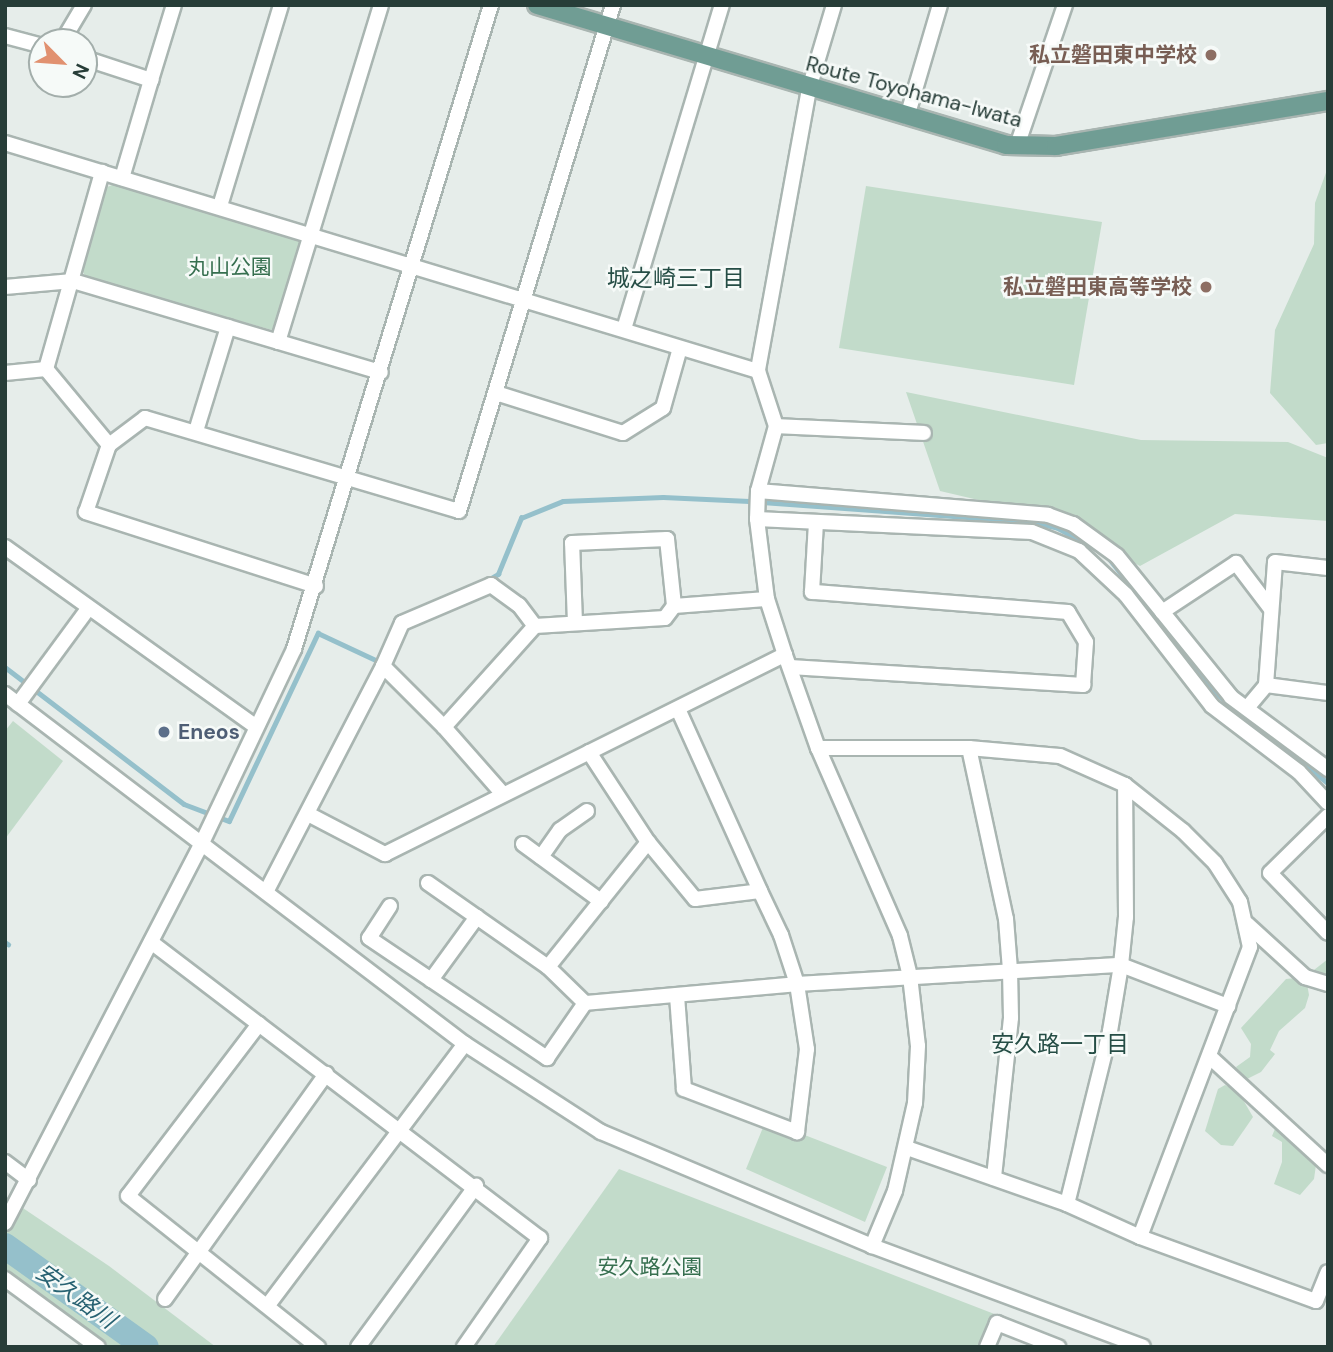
<!DOCTYPE html>
<meta charset="utf-8">
<style>
body{margin:0}
#map{position:relative;width:1333px;height:1352px;overflow:hidden;background:#e6edea;font-family:"DM Sans","Noto Sans JP",sans-serif}
div>[style]{position:absolute}
.green>*{inset:0;background:#c2dbca}
.stream>*{height:4.5px;margin:-2.25px;padding:0 2.25px;transform-origin:2.25px;border-radius:2.25px;background:#95c0cb}
.river>*{height:26px;margin:-13px;padding:0 13px;transform-origin:13px;border-radius:13px;background:#95c0cb}
.roads{filter:drop-shadow(2px 0 #a9b5b1) drop-shadow(-2px 0 #a9b5b1) drop-shadow(0 2px #a9b5b1) drop-shadow(0 -2px #a9b5b1)}
.minor>*{height:14px;margin:-7px;padding:0 7px;transform-origin:7px;border-radius:7px;background:#fff}
.major>*{height:18px;margin:-9px;padding:0 9px;transform-origin:9px;border-radius:9px;background:#709d94}
.dots>*{width:19px;height:19px;translate:-50% -50%;box-sizing:border-box;border:4px solid #f6faf8;border-radius:50%}
span{translate:-50% -50%;white-space:nowrap;text-align:center;line-height:1.15;-webkit-text-stroke:5px #f6faf8;paint-order:stroke}
.education-label{font-size:21px;color:#785e54;font-weight:700}
.right{translate:-100% -50%;text-align:right}
.street-label{font-size:21px;color:#273d38}
.park-label{font-size:21px;color:#366f4f}
.service-label{font-size:21px;color:#4e5e75;font-weight:700}
.left{translate:0 -50%;text-align:left}
.neighbourhood-label{font-size:23px;color:#254d45}
.water-label{font-size:23px;color:#286272;font-style:italic}
.frame{position:absolute;inset:0;border:7px solid #273d38;pointer-events:none}
.north{position:absolute;left:28px;top:28px;width:70px;height:70px;box-sizing:border-box;background:#f6faf8;border:2px solid #a3aeab;border-radius:50%;rotate:115deg;font-size:19px;font-weight:700;line-height:28px;text-align:center;color:#273d38}
.north::after{content:'';display:block;margin:auto;width:24px;height:32px;background:#e19170;clip-path:polygon(50% 0,100% 100%,50% 72%,0 100%)}
</style>
<div id="map">
<div class="green">
<i style="clip-path:polygon(1328px 167px,1328px 443px,1316px 445px,1270px 393px,1275px 330px,1314px 244px,1315px 203px)"></i>
<i style="clip-path:polygon(115px 184px,298px 235px,302px 242px,278px 326px,272px 330px,86px 278px,83px 272px,107px 187px)"></i>
<i style="clip-path:polygon(866px 186px,1102px 222px,1074px 385px,839px 348px)"></i>
<i style="clip-path:polygon(906px 392px,1141px 440px,1288px 442px,1328px 458px,1328px 521px,1235px 514px,1140px 566px,1042px 515px,940px 491px)"></i>
<i style="clip-path:polygon(13px 721px,63px 761px,5px 839px,5px 731px)"></i>
<i style="clip-path:polygon(1328px 959px,1328px 984px,1306px 978px,1309px 995px,1305px 1008px,1279px 1031px,1270px 1050px,1275px 1054px,1261px 1072px,1247px 1079px,1239px 1074px,1236px 1067px,1250px 1057px,1251px 1044px,1241px 1028px,1286px 979px,1305px 977px)"></i>
<i style="clip-path:polygon(1225px 1085px,1238px 1091px,1253px 1117px,1233px 1146px,1221px 1145px,1205px 1131px,1218px 1089px)"></i>
<i style="clip-path:polygon(766px 1120px,887px 1167px,865px 1222px,746px 1169px)"></i>
<i style="clip-path:polygon(1277px 1124px,1316px 1165px,1314px 1179px,1300px 1195px,1274px 1184px,1282px 1162px,1282px 1142px,1272px 1136px)"></i>
<i style="clip-path:polygon(619px 1169px,997px 1315px,985px 1347px,493px 1347px)"></i>
<i style="clip-path:polygon(5px 1196px,109px 1266px,216px 1347px,99px 1347px,5px 1278px)"></i>
</div>
<div class="stream">
<i style="left:1108px;top:557px;width:174px;rotate:51.5deg"></i>
<i style="left:1216px;top:693px;width:144px;rotate:38.8deg"></i>
<i style="left:488px;top:580px;width:12px;rotate:-31deg"></i>
<i style="left:498px;top:574px;width:61px;rotate:-67.7deg"></i>
<i style="left:521px;top:518px;width:45px;rotate:-22deg"></i>
<i style="left:563px;top:501px;width:100px;rotate:-2.3deg"></i>
<i style="left:663px;top:497px;width:86px;rotate:2.7deg"></i>
<i style="left:749px;top:501px;width:286px;rotate:4.2deg"></i>
<i style="left:1034px;top:522px;width:25px;rotate:14deg"></i>
<i style="left:1058px;top:528px;width:46px;rotate:28.8deg"></i>
<i style="left:400px;top:619px;width:25px;rotate:-29deg"></i>
<i style="left:5px;top:667px;width:225px;rotate:37.4deg"></i>
<i style="left:184px;top:804px;width:48px;rotate:20.7deg"></i>
<i style="left:229px;top:821px;width:208px;rotate:-64.7deg"></i>
<i style="left:318px;top:633px;width:68px;rotate:25.1deg"></i>
<i style="left:5px;top:942px;width:4px;rotate:34deg"></i>
</div>
<div class="river">
<i style="left:5px;top:1246px;width:173px;rotate:35.6deg"></i>
</div>
<div class="roads">
<div class="minor">
<i style="left:834px;top:5px;width:88px;rotate:106.6deg"></i>
<i style="left:809px;top:89px;width:287px;rotate:100.3deg"></i>
<i style="left:758px;top:371px;width:58px;rotate:71.9deg"></i>
<i style="left:776px;top:426px;width:67px;rotate:105.5deg"></i>
<i style="left:758px;top:491px;width:28px;rotate:92deg"></i>
<i style="left:757px;top:519px;width:81px;rotate:82.9deg"></i>
<i style="left:767px;top:599px;width:59px;rotate:72.2deg"></i>
<i style="left:785px;top:655px;width:99px;rotate:70.5deg"></i>
<i style="left:818px;top:748px;width:205px;rotate:66.4deg"></i>
<i style="left:900px;top:936px;width:41px;rotate:76deg"></i>
<i style="left:910px;top:976px;width:70px;rotate:83.5deg"></i>
<i style="left:918px;top:1046px;width:57px;rotate:93deg"></i>
<i style="left:915px;top:1103px;width:90px;rotate:102.8deg"></i>
<i style="left:895px;top:1191px;width:60px;rotate:112.7deg"></i>
<i style="left:5px;top:36px;width:38px;rotate:15deg"></i>
<i style="left:62px;top:42px;width:43px;rotate:-59.3deg"></i>
<i style="left:84px;top:58px;width:71px;rotate:18.2deg"></i>
<i style="left:151px;top:80px;width:78px;rotate:-73deg"></i>
<i style="left:907px;top:117px;width:117px;rotate:-73.6deg"></i>
<i style="left:5px;top:143px;width:787px;rotate:16.85deg"></i>
<i style="left:1017px;top:146px;width:149px;rotate:-71.2deg"></i>
<i style="left:122px;top:178px;width:102px;rotate:-73.5deg"></i>
<i style="left:220px;top:206px;width:210px;rotate:-73.1deg"></i>
<i style="left:5px;top:287px;width:68px;rotate:-5deg"></i>
<i style="left:73px;top:281px;width:321px;rotate:16.5deg"></i>
<i style="left:624px;top:329px;width:338px;rotate:-73.2deg"></i>
<i style="left:278px;top:342px;width:352px;rotate:-73deg"></i>
<i style="left:46px;top:369px;width:205px;rotate:-74.1deg"></i>
<i style="left:46px;top:369px;width:99px;rotate:50.3deg"></i>
<i style="left:5px;top:373px;width:41px;rotate:-5.6deg"></i>
<i style="left:496px;top:393px;width:133px;rotate:17.5deg"></i>
<i style="left:623px;top:433px;width:47px;rotate:-32deg"></i>
<i style="left:663px;top:408px;width:62px;rotate:-74.2deg"></i>
<i style="left:776px;top:426px;width:148px;rotate:2.7deg"></i>
<i style="left:196px;top:431px;width:109px;rotate:-72.9deg"></i>
<i style="left:758px;top:491px;width:291px;rotate:4.7deg"></i>
<i style="left:1048px;top:515px;width:27px;rotate:20deg"></i>
<i style="left:1073px;top:524px;width:54px;rotate:36deg"></i>
<i style="left:1117px;top:556px;width:181px;rotate:51deg"></i>
<i style="left:1231px;top:697px;width:121px;rotate:36.6deg"></i>
<i style="left:757px;top:519px;width:275px;rotate:2.7deg"></i>
<i style="left:1032px;top:532px;width:51px;rotate:22deg"></i>
<i style="left:1079px;top:551px;width:64px;rotate:43.1deg"></i>
<i style="left:1126px;top:595px;width:140px;rotate:52.2deg"></i>
<i style="left:1212px;top:706px;width:109px;rotate:37.2deg"></i>
<i style="left:1299px;top:772px;width:42px;rotate:46.9deg"></i>
<i style="left:5px;top:547px;width:307px;rotate:35.6deg"></i>
<i style="left:316px;top:586px;width:242px;rotate:-162.2deg"></i>
<i style="left:86px;top:512px;width:71px;rotate:-71.1deg"></i>
<i style="left:109px;top:445px;width:45px;rotate:-36.9deg"></i>
<i style="left:145px;top:418px;width:327px;rotate:16.5deg"></i>
<i style="left:459px;top:511px;width:529px;rotate:-73.07deg"></i>
<i style="left:1162px;top:612px;width:89px;rotate:-33.5deg"></i>
<i style="left:1236px;top:563px;width:58px;rotate:52.7deg"></i>
<i style="left:575px;top:623px;width:80px;rotate:-92.1deg"></i>
<i style="left:572px;top:543px;width:95px;rotate:-2.4deg"></i>
<i style="left:667px;top:539px;width:67px;rotate:84deg"></i>
<i style="left:383px;top:666px;width:47px;rotate:-66.2deg"></i>
<i style="left:402px;top:623px;width:97px;rotate:-23.1deg"></i>
<i style="left:491px;top:585px;width:34px;rotate:36deg"></i>
<i style="left:519px;top:605px;width:26px;rotate:53deg"></i>
<i style="left:790px;top:667px;width:294px;rotate:3.5deg"></i>
<i style="left:1083px;top:685px;width:43px;rotate:-86deg"></i>
<i style="left:1086px;top:642px;width:35px;rotate:-121deg"></i>
<i style="left:1068px;top:612px;width:257px;rotate:-175.5deg"></i>
<i style="left:812px;top:592px;width:70px;rotate:-86.7deg"></i>
<i style="left:1266px;top:685px;width:63px;rotate:7.4deg"></i>
<i style="left:5px;top:694px;width:578px;rotate:37.27deg"></i>
<i style="left:465px;top:1044px;width:162px;rotate:32.9deg"></i>
<i style="left:601px;top:1132px;width:294px;rotate:22.8deg"></i>
<i style="left:872px;top:1246px;width:289px;rotate:20.4deg"></i>
<i style="left:18px;top:704px;width:117px;rotate:-53.7deg"></i>
<i style="left:1247px;top:708px;width:30px;rotate:-50deg"></i>
<i style="left:1266px;top:685px;width:123px;rotate:-85.8deg"></i>
<i style="left:1275px;top:562px;width:53px;rotate:6.5deg"></i>
<i style="left:678px;top:709px;width:200px;rotate:65.7deg"></i>
<i style="left:444px;top:727px;width:88px;rotate:48.7deg"></i>
<i style="left:818px;top:748px;width:151px"></i>
<i style="left:969px;top:748px;width:91px;rotate:5deg"></i>
<i style="left:1060px;top:756px;width:71px;rotate:24deg"></i>
<i style="left:1125px;top:785px;width:74px;rotate:38.4deg"></i>
<i style="left:1183px;top:831px;width:45px;rotate:45deg"></i>
<i style="left:1215px;top:863px;width:46px;rotate:57.3deg"></i>
<i style="left:1240px;top:902px;width:46px;rotate:77.5deg"></i>
<i style="left:1250px;top:947px;width:310px;rotate:110.8deg"></i>
<i style="left:969px;top:748px;width:175px;rotate:77.8deg"></i>
<i style="left:1006px;top:919px;width:51px;rotate:85.5deg"></i>
<i style="left:1010px;top:970px;width:48px;rotate:88.8deg"></i>
<i style="left:1011px;top:1018px;width:161px;rotate:96.1deg"></i>
<i style="left:589px;top:752px;width:108px;rotate:56.8deg"></i>
<i style="left:648px;top:842px;width:74px;rotate:50.5deg"></i>
<i style="left:695px;top:899px;width:65px;rotate:-7deg"></i>
<i style="left:760px;top:891px;width:49px;rotate:64.5deg"></i>
<i style="left:781px;top:935px;width:52px;rotate:71.9deg"></i>
<i style="left:797px;top:984px;width:66px;rotate:81.3deg"></i>
<i style="left:807px;top:1049px;width:84px;rotate:96.9deg"></i>
<i style="left:797px;top:1132px;width:121px;rotate:-159.2deg"></i>
<i style="left:684px;top:1089px;width:94px;rotate:-94.3deg"></i>
<i style="left:308px;top:814px;width:87px;rotate:27.5deg"></i>
<i style="left:385px;top:854px;width:447px;rotate:-26.5deg"></i>
<i style="left:1328px;top:816px;width:81px;rotate:135.5deg"></i>
<i style="left:1270px;top:873px;width:83px;rotate:46deg"></i>
<i style="left:523px;top:844px;width:97px;rotate:36.2deg"></i>
<i style="left:541px;top:857px;width:33px;rotate:-55deg"></i>
<i style="left:560px;top:830px;width:33px;rotate:-35deg"></i>
<i style="left:428px;top:883px;width:146px;rotate:35deg"></i>
<i style="left:548px;top:967px;width:52px;rotate:44.2deg"></i>
<i style="left:266px;top:892px;width:254px;rotate:-62.6deg"></i>
<i style="left:383px;top:666px;width:86px;rotate:45deg"></i>
<i style="left:444px;top:727px;width:136px;rotate:-48deg"></i>
<i style="left:535px;top:626px;width:130px;rotate:-3.5deg"></i>
<i style="left:665px;top:618px;width:15px;rotate:-53deg"></i>
<i style="left:674px;top:606px;width:93px;rotate:-4.3deg"></i>
<i style="left:390px;top:906px;width:38px;rotate:123deg"></i>
<i style="left:369px;top:938px;width:215px;rotate:34deg"></i>
<i style="left:547px;top:1058px;width:67px;rotate:-55.4deg"></i>
<i style="left:585px;top:1003px;width:213px;rotate:-5.1deg"></i>
<i style="left:797px;top:984px;width:325px;rotate:-3.4deg"></i>
<i style="left:1121px;top:965px;width:115px;rotate:21deg"></i>
<i style="left:1247px;top:924px;width:79px;rotate:42.4deg"></i>
<i style="left:1305px;top:977px;width:24px;rotate:17deg"></i>
<i style="left:151px;top:942px;width:489px;rotate:37.3deg"></i>
<i style="left:540px;top:1238px;width:133px;rotate:124.9deg"></i>
<i style="left:548px;top:967px;width:160px;rotate:-51.3deg"></i>
<i style="left:431px;top:980px;width:78px;rotate:-53.9deg"></i>
<i style="left:259px;top:1024px;width:216px;rotate:127.3deg"></i>
<i style="left:128px;top:1196px;width:243px;rotate:38.5deg"></i>
<i style="left:1210px;top:1057px;width:160px;rotate:42.5deg"></i>
<i style="left:907px;top:1148px;width:170px;rotate:19.3deg"></i>
<i style="left:1067px;top:1204px;width:80px;rotate:24.3deg"></i>
<i style="left:1140px;top:1237px;width:187px;rotate:20deg"></i>
<i style="left:1316px;top:1301px;width:31px;rotate:-68deg"></i>
<i style="left:5px;top:1162px;width:30px;rotate:37deg"></i>
<i style="left:1067px;top:1204px;width:178px;rotate:-76deg"></i>
<i style="left:1110px;top:1031px;width:67px;rotate:-80.5deg"></i>
<i style="left:1121px;top:965px;width:48px;rotate:-84.1deg"></i>
<i style="left:1126px;top:917px;width:132px;rotate:-90.4deg"></i>
<i style="left:5px;top:1223px;width:426px;rotate:-62.6deg"></i>
<i style="left:201px;top:845px;width:217px;rotate:-64.6deg"></i>
<i style="left:294px;top:649px;width:673px;rotate:-72.99deg"></i>
<i style="left:5px;top:1279px;width:115px;rotate:36.2deg"></i>
<i style="left:165px;top:1299px;width:277px;rotate:-54.4deg"></i>
<i style="left:268px;top:1305px;width:327px;rotate:-53deg"></i>
<i style="left:358px;top:1347px;width:200px;rotate:-53.8deg"></i>
<i style="left:987px;top:1347px;width:26px;rotate:-67deg"></i>
<i style="left:997px;top:1323px;width:66px;rotate:21.5deg"></i>
</div>
<div class="major">
<i style="left:537px;top:5px;width:489px;rotate:16.6deg"></i>
<i style="left:1006px;top:145px;width:50px;rotate:1.1deg"></i>
<i style="left:1056px;top:146px;width:276px;rotate:-9.4deg"></i>
</div>
</div>
<div class="dots">
<i style="left:1211px;top:55px;background:#8d6e63"></i>
<i style="left:1206px;top:287px;background:#8d6e63"></i>
<i style="left:164px;top:732px;background:#5c6f8a"></i>
</div>
<div class="education-label">
<span class="right" style="left:1197px;top:55px">私立磐田東中学校</span>
<span class="right" style="left:1192px;top:287px">私立磐田東高等学校</span>
</div>
<div class="street-label">
<span style="left:914px;top:92px;rotate:15deg">Route Toyohama-Iwata</span>
</div>
<div class="park-label">
<span style="left:230px;top:267px">丸山公園</span>
<span style="left:650px;top:1267px">安久路公園</span>
</div>
<div class="service-label">
<span class="left" style="left:178px;top:732px">Eneos</span>
</div>
<div class="neighbourhood-label">
<span style="left:676px;top:278px">城之崎三丁目</span>
<span style="left:1060px;top:1044px">安久路一丁目</span>
</div>
<div class="water-label">
<span style="left:76px;top:1296px;rotate:36deg">安久路川</span>
</div>
<div class="frame"></div>
<div class="north">N</div>
</div>
